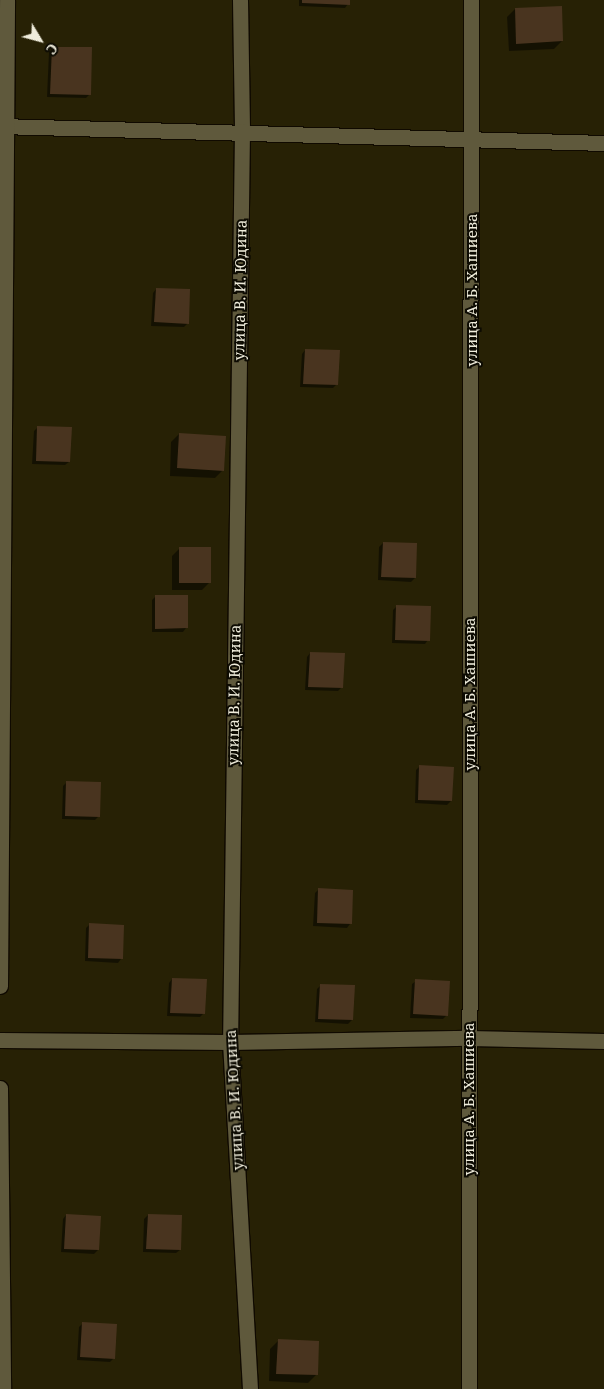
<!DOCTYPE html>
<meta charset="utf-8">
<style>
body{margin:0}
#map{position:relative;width:604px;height:1389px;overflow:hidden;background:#272105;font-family:"Noto Serif",serif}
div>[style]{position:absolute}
.shadow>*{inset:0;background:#0007}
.building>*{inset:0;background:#49341f}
.roads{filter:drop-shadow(1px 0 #100a00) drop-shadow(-1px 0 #100a00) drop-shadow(0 1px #100a00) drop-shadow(0 -1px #100a00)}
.street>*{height:15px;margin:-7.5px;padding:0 7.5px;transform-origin:7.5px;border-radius:7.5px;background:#5f593c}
span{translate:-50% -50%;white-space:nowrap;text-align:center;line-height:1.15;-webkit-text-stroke:4px #0d0b02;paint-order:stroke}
.street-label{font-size:15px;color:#efecdb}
.north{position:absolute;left:15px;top:15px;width:50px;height:50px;-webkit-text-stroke:4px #0d0b02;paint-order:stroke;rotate:127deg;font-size:14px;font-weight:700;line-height:20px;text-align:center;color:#efecdb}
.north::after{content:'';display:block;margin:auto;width:18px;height:22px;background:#efecdb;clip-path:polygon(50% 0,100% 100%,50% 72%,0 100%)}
</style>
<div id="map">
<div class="shadow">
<i style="clip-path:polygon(299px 0,349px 0,348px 4px,345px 8px,299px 6px)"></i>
<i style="clip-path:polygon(515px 9px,562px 41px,554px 49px,509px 51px,507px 17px)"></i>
<i style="clip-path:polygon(53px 48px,90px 94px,86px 98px,47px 97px,49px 52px)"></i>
<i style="clip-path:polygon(156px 289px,188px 323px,184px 327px,151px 326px,153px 293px)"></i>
<i style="clip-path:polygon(305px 350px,337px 384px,333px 388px,300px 387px,302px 354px)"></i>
<i style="clip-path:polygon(38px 427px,69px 462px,65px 465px,32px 464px,34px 431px)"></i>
<i style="clip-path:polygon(179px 434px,223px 470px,215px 478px,170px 476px,171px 442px)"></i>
<i style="clip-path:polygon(383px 543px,415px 578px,411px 582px,378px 580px,379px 547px)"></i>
<i style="clip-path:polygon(180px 548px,210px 582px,202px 590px,172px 590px,172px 556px)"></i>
<i style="clip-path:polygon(156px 596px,186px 628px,183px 632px,152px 632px,152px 600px)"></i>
<i style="clip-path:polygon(397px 606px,428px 640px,425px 644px,392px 643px,393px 610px)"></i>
<i style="clip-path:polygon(310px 653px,342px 687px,338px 691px,305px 690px,307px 657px)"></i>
<i style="clip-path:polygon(420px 766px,451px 801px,447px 805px,415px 803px,416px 770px)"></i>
<i style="clip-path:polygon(67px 782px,98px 817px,95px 820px,62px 819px,63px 786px)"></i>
<i style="clip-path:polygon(319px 889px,350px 924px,347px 928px,313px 926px,315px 893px)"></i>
<i style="clip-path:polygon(90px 924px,121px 959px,118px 963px,85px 961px,86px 928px)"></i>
<i style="clip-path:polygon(172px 979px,204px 1013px,200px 1017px,167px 1016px,169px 983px)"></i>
<i style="clip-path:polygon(416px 981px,447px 1015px,443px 1019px,410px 1018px,412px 984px)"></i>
<i style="clip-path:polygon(321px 985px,352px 1020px,348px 1024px,315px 1022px,317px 989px)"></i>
<i style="clip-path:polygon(66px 1215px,98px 1250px,94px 1254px,61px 1252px,63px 1219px)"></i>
<i style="clip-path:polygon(148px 1215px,180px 1250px,176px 1253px,143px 1252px,144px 1219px)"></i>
<i style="clip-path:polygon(82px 1324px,114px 1358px,110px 1362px,77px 1360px,79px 1327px)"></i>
<i style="clip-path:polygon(278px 1341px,316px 1375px,308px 1383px,269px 1381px,270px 1349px)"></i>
</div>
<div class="building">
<i style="clip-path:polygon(302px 0,350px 0,350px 5px,302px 3px)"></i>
<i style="clip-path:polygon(562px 6px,563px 41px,516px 44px,515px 8px)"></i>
<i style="clip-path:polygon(52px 47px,92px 47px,91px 95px,50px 94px)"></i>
<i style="clip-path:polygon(156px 288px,190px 289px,189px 324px,154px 322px)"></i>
<i style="clip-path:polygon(305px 349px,340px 350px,338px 385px,303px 384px)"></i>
<i style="clip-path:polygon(37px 426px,72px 427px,70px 462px,36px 461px)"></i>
<i style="clip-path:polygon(179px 433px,226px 436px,224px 471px,177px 468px)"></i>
<i style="clip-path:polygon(383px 542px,417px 543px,416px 578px,381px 577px)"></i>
<i style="clip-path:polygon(179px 547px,211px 547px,211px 583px,179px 583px)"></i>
<i style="clip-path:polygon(155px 595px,188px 595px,188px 628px,155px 629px)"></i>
<i style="clip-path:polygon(396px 605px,431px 606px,430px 641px,395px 640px)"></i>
<i style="clip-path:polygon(310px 652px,345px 653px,343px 688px,308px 687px)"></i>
<i style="clip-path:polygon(419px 765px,454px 767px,452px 801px,418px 800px)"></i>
<i style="clip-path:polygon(66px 781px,101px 782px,100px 817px,65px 816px)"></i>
<i style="clip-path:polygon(318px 888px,353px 890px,352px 924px,317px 923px)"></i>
<i style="clip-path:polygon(89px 923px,124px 925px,123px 959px,88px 958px)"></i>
<i style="clip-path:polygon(172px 978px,207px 979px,205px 1014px,170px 1013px)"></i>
<i style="clip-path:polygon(415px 979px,450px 981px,448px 1016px,413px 1014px)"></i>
<i style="clip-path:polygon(320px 984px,355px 985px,353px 1020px,318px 1019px)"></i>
<i style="clip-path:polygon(66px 1214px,101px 1216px,99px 1250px,64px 1249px)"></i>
<i style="clip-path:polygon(148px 1214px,182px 1215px,181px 1250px,146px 1249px)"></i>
<i style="clip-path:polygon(82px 1322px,117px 1324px,115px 1359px,80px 1357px)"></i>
<i style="clip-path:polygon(278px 1339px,319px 1341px,318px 1375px,276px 1374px)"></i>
</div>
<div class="roads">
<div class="street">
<i style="left:240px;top:0;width:131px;rotate:89.1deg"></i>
<i style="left:242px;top:131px;width:911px;rotate:90.75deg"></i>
<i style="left:230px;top:1042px;width:348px;rotate:86.7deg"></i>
<i style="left:0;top:126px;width:604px;rotate:1.61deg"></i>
<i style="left:0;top:986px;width:986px;rotate:-89.59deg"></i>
<i style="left:0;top:1040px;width:230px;rotate:0.5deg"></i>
<i style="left:230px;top:1042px;width:239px;rotate:-1deg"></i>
<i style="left:469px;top:1038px;width:135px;rotate:1.3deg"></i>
<i style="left:0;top:1088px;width:301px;rotate:89.4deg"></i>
<i style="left:469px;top:1389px;width:1389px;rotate:-89.92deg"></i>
</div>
</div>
<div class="street-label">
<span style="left:240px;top:290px;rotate:-89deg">улица В. И. Юдина</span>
<span style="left:472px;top:290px;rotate:-90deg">улица А. Б. Хашиева</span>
<span style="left:470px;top:694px;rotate:-90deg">улица А. Б. Хашиева</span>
<span style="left:234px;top:695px;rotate:-89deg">улица В. И. Юдина</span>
<span style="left:469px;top:1099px;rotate:-90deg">улица А. Б. Хашиева</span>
<span style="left:234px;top:1100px;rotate:-93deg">улица В. И. Юдина</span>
</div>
<div class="north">С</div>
</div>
